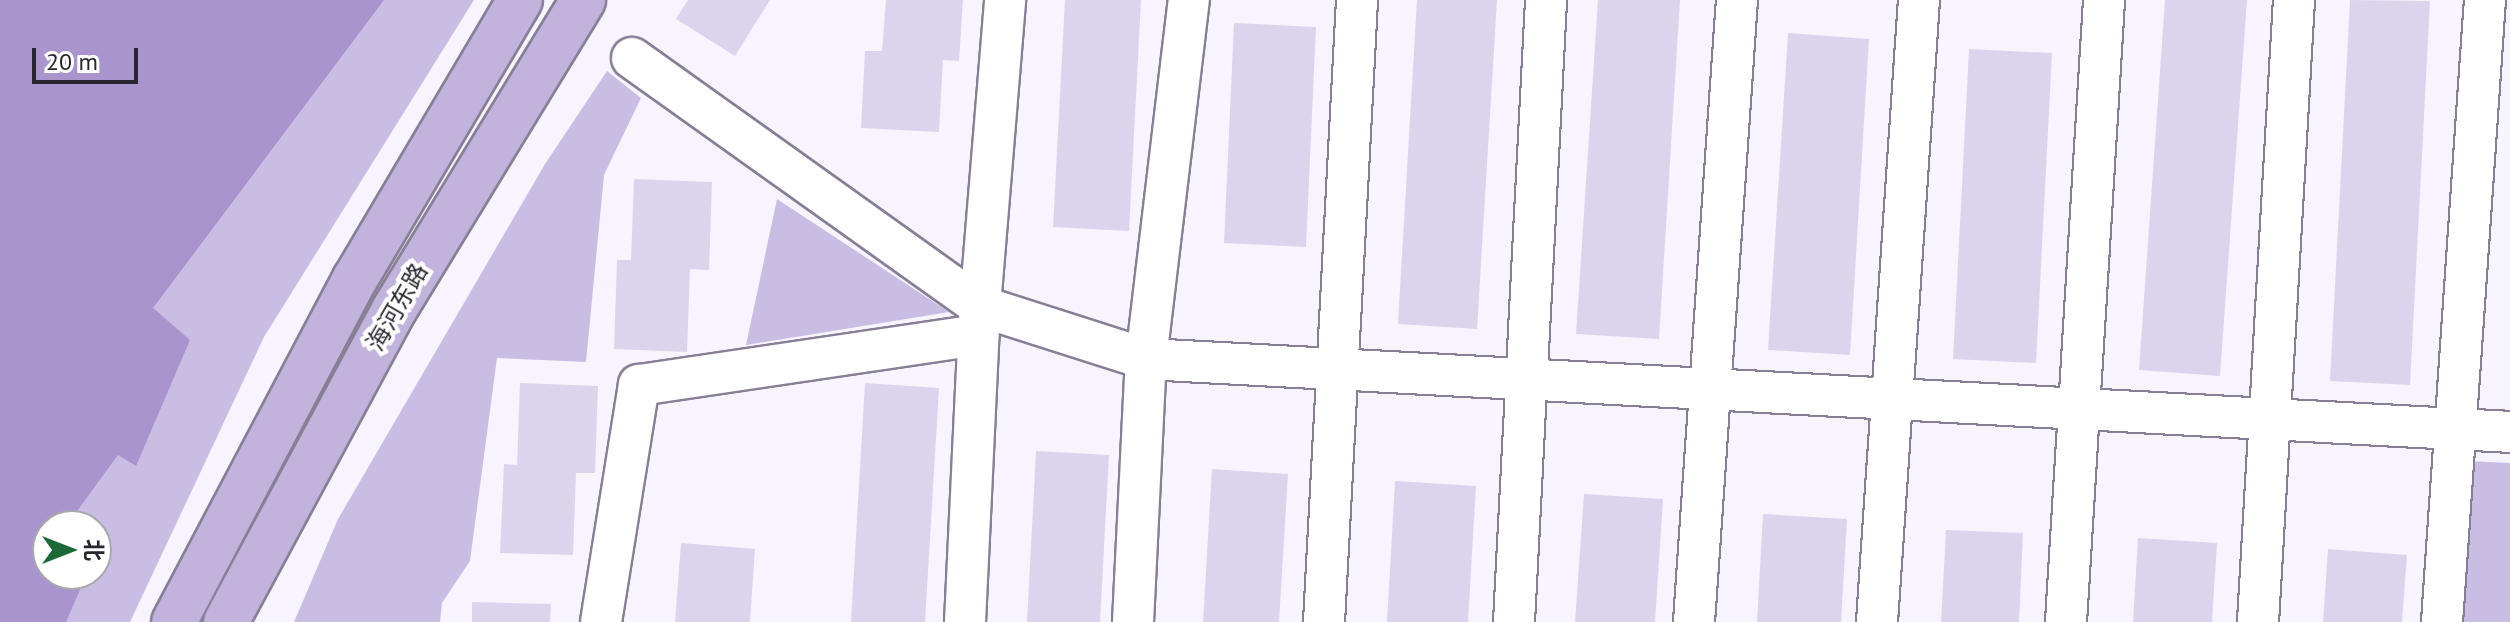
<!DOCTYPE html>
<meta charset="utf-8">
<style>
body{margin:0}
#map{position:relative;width:2510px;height:622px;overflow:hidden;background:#f8f4fe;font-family:"PT Sans","Noto Sans SC",sans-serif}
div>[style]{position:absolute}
.green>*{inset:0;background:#cabde4}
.water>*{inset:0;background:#a994ce}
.building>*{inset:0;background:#dcd4ed}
.roads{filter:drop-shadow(2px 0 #877f96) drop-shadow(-2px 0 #877f96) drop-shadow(0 2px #877f96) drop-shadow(0 -2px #877f96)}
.minor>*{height:40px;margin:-20px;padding:0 20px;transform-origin:20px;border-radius:20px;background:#fff}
.major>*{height:44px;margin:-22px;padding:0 22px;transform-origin:22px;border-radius:22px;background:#c2b3dd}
span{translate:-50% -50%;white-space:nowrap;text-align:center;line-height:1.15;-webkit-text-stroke:8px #fff;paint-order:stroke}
.street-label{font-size:24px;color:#29262f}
.north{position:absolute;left:32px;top:510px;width:80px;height:80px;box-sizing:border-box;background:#fff;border:2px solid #a9a8ac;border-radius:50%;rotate:90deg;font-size:22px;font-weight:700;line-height:32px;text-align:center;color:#29262f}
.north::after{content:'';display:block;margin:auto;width:28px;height:36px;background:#1d6837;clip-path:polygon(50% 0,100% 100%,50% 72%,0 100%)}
.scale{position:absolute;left:32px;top:48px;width:106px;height:36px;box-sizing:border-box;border:4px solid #29262f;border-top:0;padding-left:10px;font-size:24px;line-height:28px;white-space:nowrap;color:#29262f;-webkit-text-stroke:6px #fff;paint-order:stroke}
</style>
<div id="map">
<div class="green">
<i style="clip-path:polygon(evenodd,0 0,474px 0,264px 337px,130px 622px,0 622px,0 0,48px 526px,96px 526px,96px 574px,48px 574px,48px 526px)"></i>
<i style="clip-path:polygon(607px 71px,641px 98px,604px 175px,586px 362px,497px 358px,470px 561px,442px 603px,440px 622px,294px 622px,338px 519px,545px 164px)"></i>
<i style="clip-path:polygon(777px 199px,949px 312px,746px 345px)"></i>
<i style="clip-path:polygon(2468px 461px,2510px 463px,2510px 622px,2458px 622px)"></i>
</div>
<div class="water">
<i style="clip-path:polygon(0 0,384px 0,153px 308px,190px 340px,136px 466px,118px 455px,72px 518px,81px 526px,48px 526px,48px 574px,87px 574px,66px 622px,0 622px)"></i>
</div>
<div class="building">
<i style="clip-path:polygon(688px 0,770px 0,735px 56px,676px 19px)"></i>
<i style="clip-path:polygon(886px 0,963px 0,959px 61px,943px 60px,939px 132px,861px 128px,865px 51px,882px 51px)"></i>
<i style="clip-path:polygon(1065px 0,1141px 0,1129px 231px,1053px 227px)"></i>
<i style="clip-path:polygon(1417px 0,1497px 0,1477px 329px,1398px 324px)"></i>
<i style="clip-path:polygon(1598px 0,1680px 0,1659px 339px,1576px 334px)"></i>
<i style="clip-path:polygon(2165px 0,2247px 0,2220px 376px,2139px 370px)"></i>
<i style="clip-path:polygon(2350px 0,2430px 1px,2410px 385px,2330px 381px)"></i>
<i style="clip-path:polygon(1234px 23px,1316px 27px,1306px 247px,1224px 243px)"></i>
<i style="clip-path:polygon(1788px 33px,1869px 39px,1850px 355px,1768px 350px)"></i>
<i style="clip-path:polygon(1969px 49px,2052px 53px,2036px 363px,1953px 359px)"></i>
<i style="clip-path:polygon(634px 179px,712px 182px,709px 270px,690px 269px,687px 352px,614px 349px,617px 260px,631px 260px)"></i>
<i style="clip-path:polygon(520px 383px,598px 386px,595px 473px,576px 473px,573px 555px,500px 553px,504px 464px,517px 465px)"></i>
<i style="clip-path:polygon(865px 383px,939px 388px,925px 622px,851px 622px)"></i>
<i style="clip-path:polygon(1036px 451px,1109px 455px,1100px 622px,1027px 622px)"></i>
<i style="clip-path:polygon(1212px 469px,1288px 474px,1279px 622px,1203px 622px)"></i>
<i style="clip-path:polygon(1395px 481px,1476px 486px,1468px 622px,1387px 622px)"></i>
<i style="clip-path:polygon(1584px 494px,1663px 499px,1655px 622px,1575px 622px)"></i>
<i style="clip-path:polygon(1763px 514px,1847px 519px,1841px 622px,1757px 622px)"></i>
<i style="clip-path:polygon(1946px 530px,2023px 533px,2019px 622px,1941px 622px)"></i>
<i style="clip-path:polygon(2138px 538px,2217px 543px,2212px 622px,2133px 622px)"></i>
<i style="clip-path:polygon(681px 543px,755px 549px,750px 622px,675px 622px)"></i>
<i style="clip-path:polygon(2328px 549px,2407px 555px,2402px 622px,2323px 622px)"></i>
<i style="clip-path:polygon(472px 602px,551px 604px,550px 622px,472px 622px)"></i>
</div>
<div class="roads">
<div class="minor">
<i style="left:632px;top:58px;width:427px;rotate:35.5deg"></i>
<i style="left:980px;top:306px;width:174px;rotate:17.7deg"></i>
<i style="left:1146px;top:359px;width:1366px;rotate:3.06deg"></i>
<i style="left:601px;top:622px;width:240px;rotate:-80.9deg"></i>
<i style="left:639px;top:385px;width:343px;rotate:-8.4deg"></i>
<i style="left:965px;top:622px;width:316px;rotate:-87.3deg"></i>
<i style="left:980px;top:306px;width:307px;rotate:-85.3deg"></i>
<i style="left:1133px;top:622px;width:263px;rotate:-87.2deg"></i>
<i style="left:1146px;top:359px;width:362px;rotate:-83.2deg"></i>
<i style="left:1324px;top:622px;width:623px;rotate:-86.96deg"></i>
<i style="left:1514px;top:622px;width:623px;rotate:-87.05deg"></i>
<i style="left:1694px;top:622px;width:623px;rotate:-86.05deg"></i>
<i style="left:1877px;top:622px;width:623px;rotate:-86.14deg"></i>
<i style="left:2066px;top:622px;width:623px;rotate:-86.5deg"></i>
<i style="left:2258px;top:622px;width:623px;rotate:-86.69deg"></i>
<i style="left:2442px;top:622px;width:623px;rotate:-86.05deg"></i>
</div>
<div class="major">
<i style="left:174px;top:622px;width:388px;rotate:-62.2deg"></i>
<i style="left:355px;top:279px;width:324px;rotate:-59.4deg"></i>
<i style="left:226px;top:622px;width:354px;rotate:-61.7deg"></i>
<i style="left:394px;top:310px;width:363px;rotate:-58.6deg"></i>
</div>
</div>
<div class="street-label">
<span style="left:397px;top:307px;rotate:-60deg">海河东路</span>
</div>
<div class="north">北</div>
<div class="scale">20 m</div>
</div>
